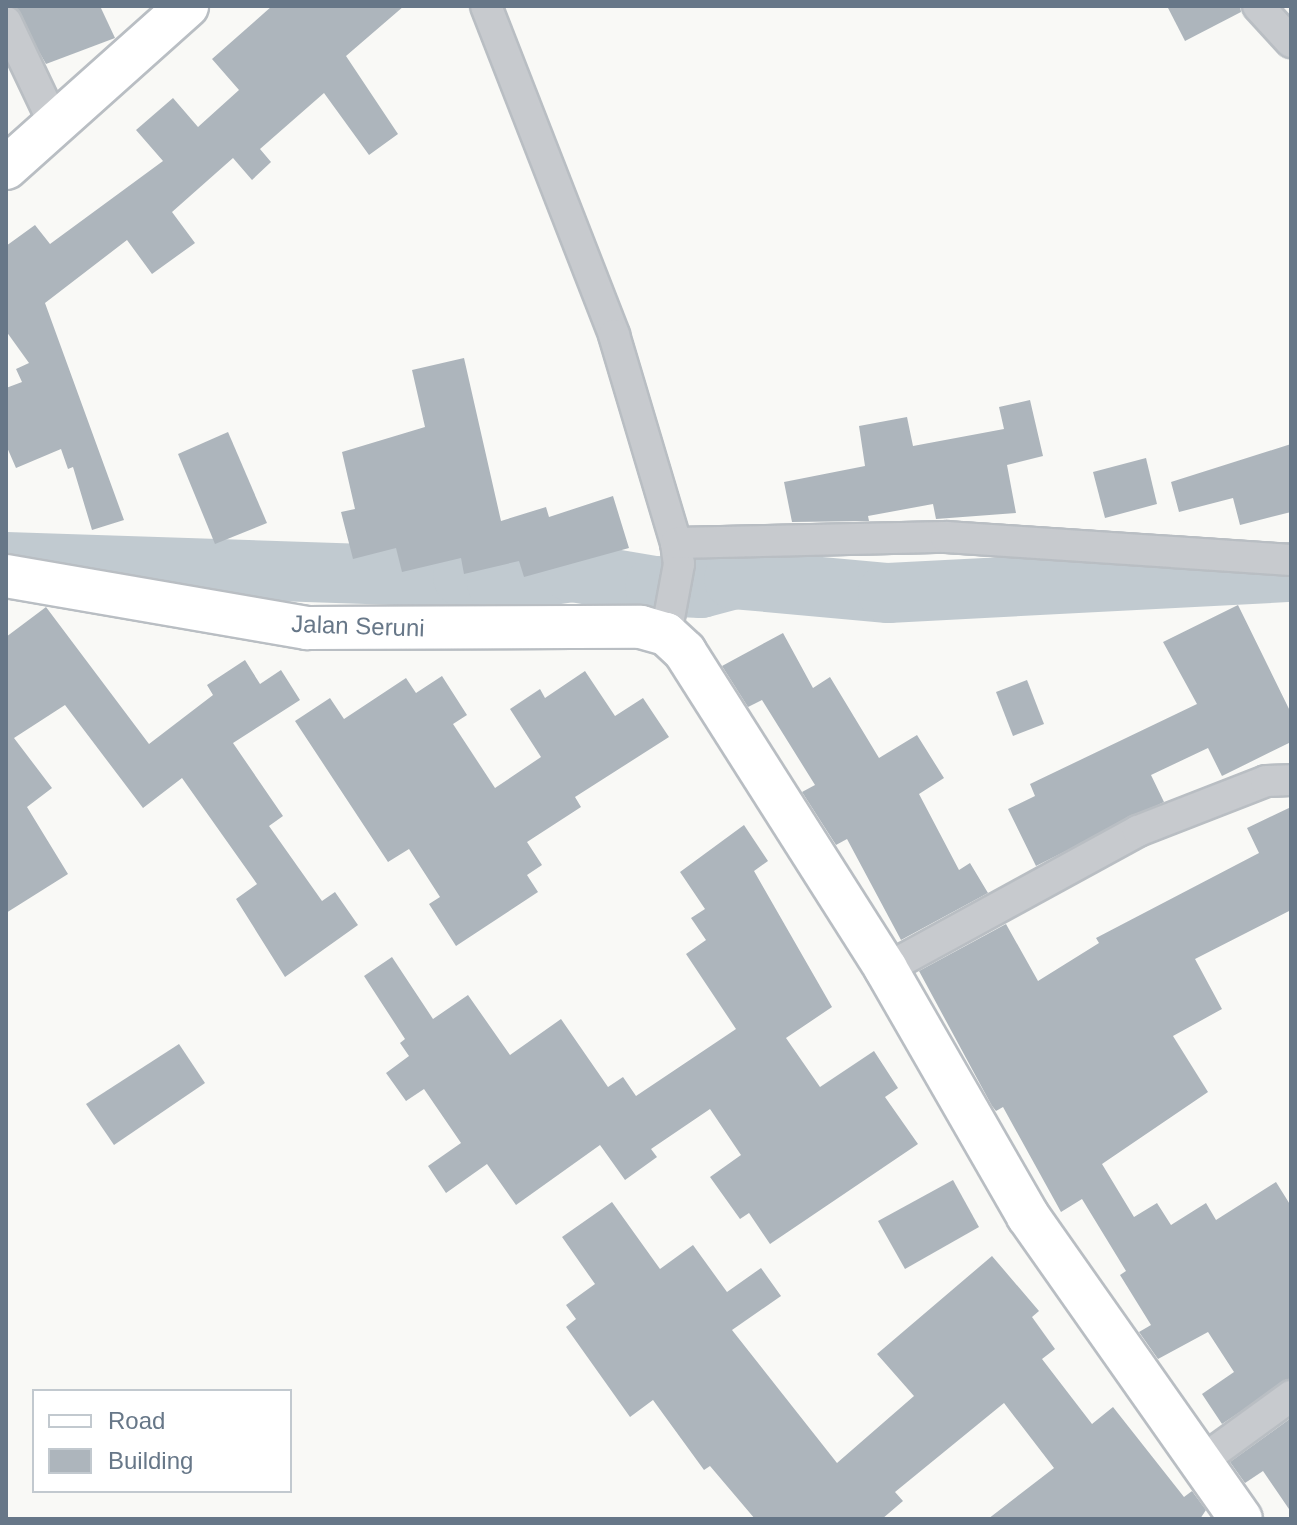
<!DOCTYPE html>
<style>
body{margin:0}
#map{position:relative;width:1297px;height:1525px;overflow:hidden;background:#f9f9f6;font-family:Helvetica,sans-serif}
div>[style]{position:absolute}
.river>*{height:60px;margin:-30px;padding:0 30px;transform-origin:30px;border-radius:30px;background:#c1cad0}
.building>*{inset:0;background:#adb5bc}
.roads{filter:drop-shadow(2px 0 #b9bec3) drop-shadow(-2px 0 #b9bec3) drop-shadow(0 2px #b9bec3) drop-shadow(0 -2px #b9bec3)}
.street>*{height:30px;margin:-15px;padding:0 15px;transform-origin:15px;border-radius:15px;background:#c7cace}
.secondary>*{height:42px;margin:-21px;padding:0 21px;transform-origin:21px;border-radius:21px;background:#fff}
span{translate:-50% -50%;white-space:nowrap;text-align:center;line-height:1.15;-webkit-text-stroke:8px #fff;paint-order:stroke}
.street-label{font-size:24px;color:#677788}
.frame{position:absolute;inset:0;border:8px solid #677788;pointer-events:none}
.legend{position:absolute;left:32px;top:1389px;width:260px;height:104px;box-sizing:border-box;background:#fff;border:2px solid #c2c9cf;margin:0;padding:10px 14px;list-style:none;font-size:24px;color:#677788}
.legend li{display:flex;align-items:center;gap:16px;height:40px}
.legend b{width:40px;border:2px solid #c2c9cf}
</style>
<div id="map">
<div class="river">
<i style="left:6px;top:562px;width:457px;rotate:1.9deg"></i>
<i style="left:463px;top:577px;width:35px;rotate:10deg"></i>
<i style="left:497px;top:583px;width:76px;rotate:-8.3deg"></i>
<i style="left:572px;top:572px;width:84px;rotate:9.6deg"></i>
<i style="left:655px;top:586px;width:46px;rotate:2.5deg"></i>
<i style="left:701px;top:588px;width:34px;rotate:-15deg"></i>
<i style="left:734px;top:579px;width:155px;rotate:5.2deg"></i>
<i style="left:888px;top:593px;width:404px;rotate:-3deg"></i>
</div>
<div class="building">
<i style="clip-path:polygon(13px 6px,100px 6px,115px 38px,46px 64px)"></i>
<i style="clip-path:polygon(272px 6px,404px 6px,346px 56px,398px 134px,369px 155px,324px 93px,260px 149px,271px 162px,252px 180px,233px 158px,172px 212px,195px 243px,152px 274px,127px 240px,45px 303px,124px 520px,92px 530px,73px 467px,68px 469px,61px 449px,16px 468px,6px 445px,6px 388px,22px 382px,16px 369px,29px 363px,6px 331px,6px 246px,35px 225px,50px 244px,163px 161px,136px 130px,173px 98px,198px 127px,239px 90px,212px 59px)"></i>
<i style="clip-path:polygon(1167px 6px,1240px 6px,1241px 12px,1185px 41px)"></i>
<i style="clip-path:polygon(464px 358px,501px 521px,546px 507px,549px 517px,613px 496px,629px 548px,524px 577px,519px 561px,464px 574px,461px 558px,402px 572px,396px 548px,353px 559px,341px 512px,355px 509px,342px 452px,425px 427px,412px 370px)"></i>
<i style="clip-path:polygon(1030px 400px,1043px 456px,1007px 465px,1016px 513px,936px 519px,933px 504px,868px 516px,869px 521px,792px 522px,784px 482px,865px 466px,859px 426px,907px 417px,913px 446px,1004px 429px,999px 407px)"></i>
<i style="clip-path:polygon(228px 432px,267px 523px,215px 544px,178px 454px)"></i>
<i style="clip-path:polygon(1291px 444px,1291px 512px,1240px 525px,1233px 498px,1179px 512px,1171px 482px)"></i>
<i style="clip-path:polygon(1146px 458px,1157px 504px,1105px 518px,1093px 472px)"></i>
<i style="clip-path:polygon(1238px 605px,1291px 713px,1291px 742px,1222px 776px,1208px 748px,1151px 775px,1164px 802px,1036px 866px,1008px 809px,1035px 796px,1030px 784px,1197px 704px,1163px 642px)"></i>
<i style="clip-path:polygon(46px 607px,149px 744px,213px 695px,207px 685px,245px 660px,260px 684px,281px 670px,300px 700px,233px 743px,283px 816px,269px 826px,322px 901px,335px 892px,358px 925px,285px 977px,236px 899px,257px 884px,182px 778px,143px 808px,65px 705px,14px 738px,52px 788px,27px 807px,68px 874px,6px 913px,6px 637px)"></i>
<i style="clip-path:polygon(783px 633px,813px 688px,830px 677px,879px 758px,917px 735px,944px 778px,919px 794px,959px 870px,970px 863px,988px 893px,901px 940px,847px 839px,836px 845px,802px 792px,815px 785px,762px 700px,748px 707px,722px 666px)"></i>
<i style="clip-path:polygon(585px 671px,615px 716px,643px 698px,669px 737px,575px 797px,581px 807px,527px 842px,542px 865px,527px 875px,538px 892px,456px 946px,429px 904px,440px 897px,409px 849px,388px 862px,295px 721px,330px 698px,344px 719px,406px 678px,416px 693px,442px 676px,467px 715px,453px 724px,495px 788px,541px 757px,510px 709px,540px 689px,545px 698px)"></i>
<i style="clip-path:polygon(1027px 680px,1044px 724px,1013px 736px,996px 692px)"></i>
<i style="clip-path:polygon(1291px 807px,1291px 910px,1195px 959px,1222px 1009px,1173px 1036px,1208px 1092px,1102px 1164px,1134px 1217px,1157px 1203px,1171px 1225px,1206px 1203px,1216px 1220px,1276px 1182px,1291px 1206px,1291px 1378px,1222px 1424px,1202px 1394px,1234px 1372px,1208px 1332px,1158px 1359px,1139px 1332px,1151px 1325px,1120px 1275px,1126px 1271px,1082px 1199px,1061px 1212px,1003px 1107px,996px 1111px,992px 1106px,919px 971px,1006px 924px,1038px 981px,1099px 943px,1096px 938px,1259px 853px,1247px 828px)"></i>
<i style="clip-path:polygon(744px 825px,768px 861px,754px 871px,832px 1007px,786px 1038px,820px 1087px,874px 1051px,898px 1088px,885px 1097px,918px 1144px,770px 1244px,749px 1213px,740px 1219px,710px 1177px,741px 1155px,710px 1109px,651px 1149px,657px 1157px,625px 1180px,600px 1145px,516px 1205px,487px 1164px,446px 1193px,428px 1166px,461px 1143px,424px 1089px,406px 1101px,386px 1073px,409px 1056px,400px 1043px,405px 1039px,364px 976px,392px 957px,433px 1019px,468px 995px,510px 1055px,561px 1019px,608px 1087px,623px 1077px,636px 1096px,736px 1029px,686px 954px,706px 940px,691px 918px,705px 909px,680px 872px)"></i>
<i style="clip-path:polygon(179px 1044px,205px 1083px,114px 1145px,86px 1104px)"></i>
<i style="clip-path:polygon(953px 1180px,979px 1227px,905px 1269px,878px 1221px)"></i>
<i style="clip-path:polygon(612px 1202px,660px 1269px,693px 1245px,727px 1292px,761px 1268px,781px 1296px,732px 1330px,837px 1463px,914px 1396px,877px 1354px,992px 1256px,1039px 1311px,1032px 1317px,1055px 1349px,1042px 1359px,1092px 1424px,1113px 1407px,1184px 1497px,1192px 1491px,1206px 1510px,1200px 1519px,988px 1519px,1054px 1468px,1004px 1403px,895px 1492px,903px 1501px,882px 1519px,755px 1519px,710px 1466px,704px 1470px,653px 1400px,630px 1417px,566px 1327px,576px 1319px,566px 1305px,595px 1284px,562px 1237px)"></i>
<i style="clip-path:polygon(1291px 1418px,1291px 1512px,1263px 1471px,1245px 1483px,1230px 1462px)"></i>
</div>
<div class="roads">
<div class="street">
<i style="left:486px;top:6px;width:353px;rotate:68.7deg"></i>
<i style="left:614px;top:335px;width:217px;rotate:73.4deg"></i>
<i style="left:676px;top:543px;width:21px;rotate:82deg"></i>
<i style="left:679px;top:564px;width:71px;rotate:100.5deg"></i>
<i style="left:1258px;top:6px;width:49px;rotate:47.5deg"></i>
<i style="left:6px;top:22px;width:114px;rotate:64.6deg"></i>
<i style="left:676px;top:543px;width:270px;rotate:-1.3deg"></i>
<i style="left:946px;top:537px;width:346px;rotate:3.8deg"></i>
<i style="left:886px;top:969px;width:287px;rotate:-28.7deg"></i>
<i style="left:1138px;top:831px;width:137px;rotate:-21.3deg"></i>
<i style="left:1266px;top:781px;width:25px;rotate:-2deg"></i>
<i style="left:1203px;top:1460px;width:109px;rotate:-36deg"></i>
</div>
<div class="secondary">
<i style="left:6px;top:168px;width:243px;rotate:-41.8deg"></i>
<i style="left:6px;top:576px;width:305px;rotate:9.8deg"></i>
<i style="left:307px;top:628px;width:334px;rotate:-0.2deg"></i>
<i style="left:641px;top:627px;width:26px;rotate:16deg"></i>
<i style="left:666px;top:634px;width:26px;rotate:43deg"></i>
<i style="left:685px;top:652px;width:375px;rotate:57.6deg"></i>
<i style="left:886px;top:969px;width:285px;rotate:60.1deg"></i>
<i style="left:1028px;top:1216px;width:370px;rotate:54.9deg"></i>
</div>
</div>
<div class="street-label">
<span style="left:358px;top:626px;rotate:2deg">Jalan Seruni</span>
</div>
<div class="frame"></div>
<ul class="legend">
<li><b style="height:10px;background:#fff"></b>Road</li>
<li><b style="height:22px;background:#adb5bc"></b>Building</li>
</ul>
</div>
